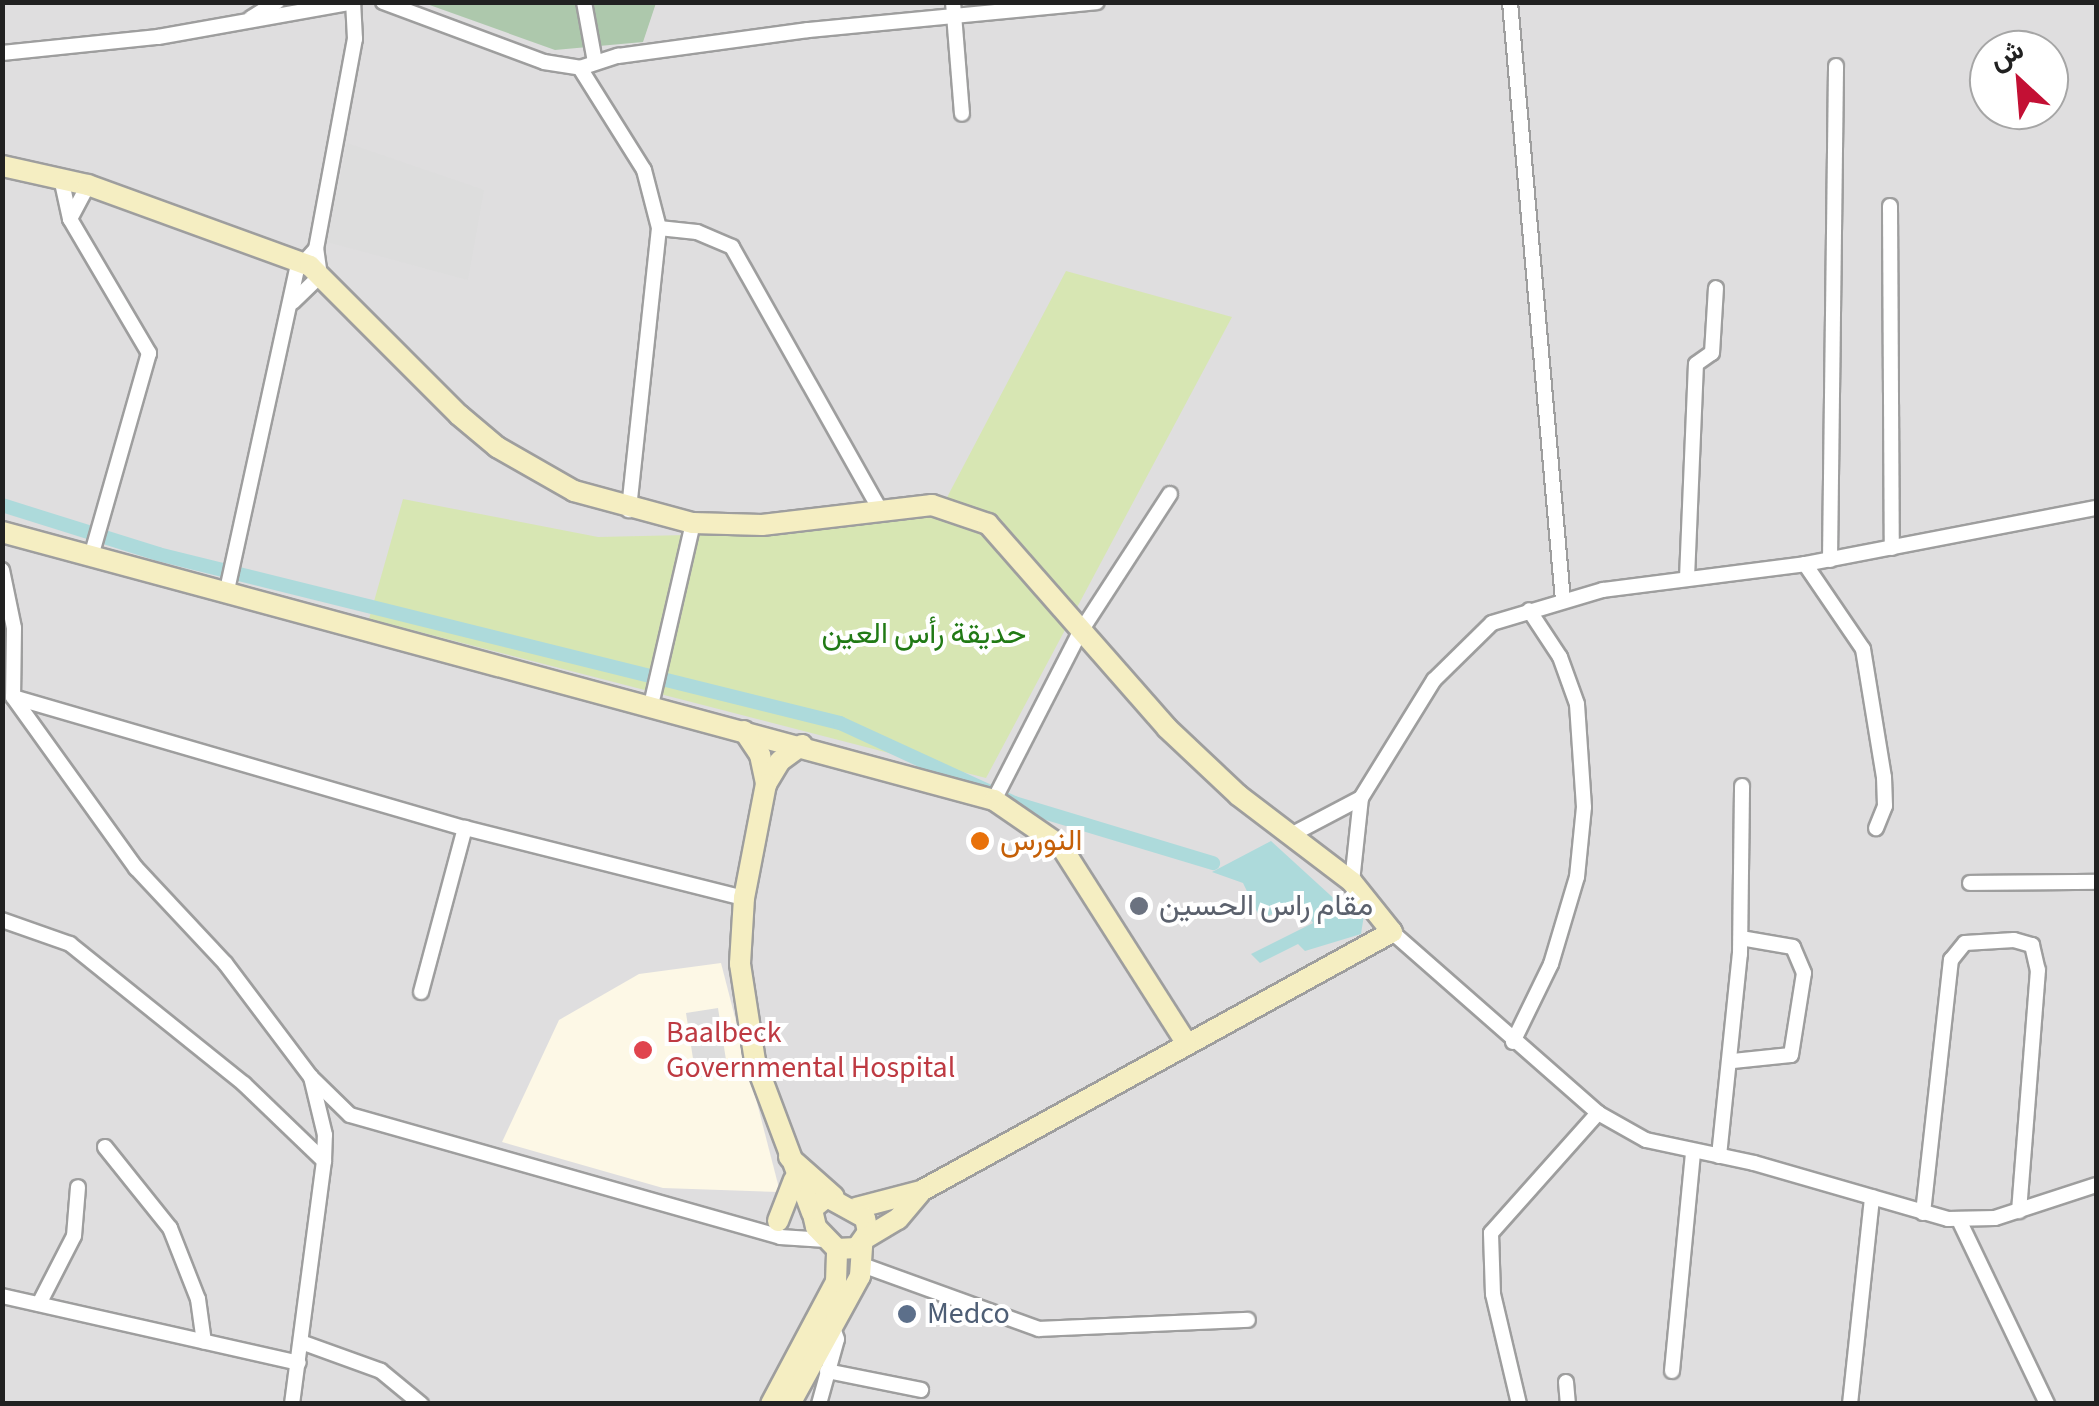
<!DOCTYPE html>
<meta charset="utf-8">
<style>
body{margin:0}
#map{position:relative;width:2099px;height:1406px;overflow:hidden;background:#f1ece9;font-family:"Source Sans 3",Vazirmatn,sans-serif}
div>[style]{position:absolute}
.residential>*{inset:0;background:#dfdedf}
.education>*{inset:0;background:#fdf8e6}
.grass>*{inset:0;background:#d7e6b3}
.cemetery>*{inset:0;background:#adc8ac}
.parking>*{inset:0;background:#ddd}
.water>*{inset:0;background:#addadb}
.canal>*{height:14px;margin:-7px;padding:0 7px;transform-origin:7px;border-radius:7px;background:#addadb}
.roads{filter:drop-shadow(2px 0 #9e9e9e) drop-shadow(-2px 0 #9e9e9e) drop-shadow(0 2px #9e9e9e) drop-shadow(0 -2px #9e9e9e)}
.street>*{height:14px;margin:-7px;padding:0 7px;transform-origin:7px;border-radius:7px;background:#fff}
.secondary>*{height:20px;margin:-10px;padding:0 10px;transform-origin:10px;border-radius:10px;background:#f5eec2}
.dots>*{width:28px;height:28px;translate:-50% -50%;box-sizing:border-box;border:5px solid #fff;border-radius:50%}
span{translate:-50% -50%;white-space:nowrap;text-align:center;line-height:1.15;-webkit-text-stroke:8px #fff;paint-order:stroke}
.park-label{font-size:30px;color:#217a15}
.food-label{font-size:30px;color:#c56008}
.left{translate:0 -50%;text-align:left}
.worship-label{font-size:30px;color:#5b616d}
.health-label{font-size:30px;color:#be3a42}
.service-label{font-size:30px;color:#4e5e75}
.frame{position:absolute;inset:0;border:5px solid #212121;pointer-events:none}
.north{position:absolute;left:1969px;top:30px;width:100px;height:100px;box-sizing:border-box;background:#fff;border:2px solid #a6a6a6;border-radius:50%;rotate:334deg;font-size:28px;font-weight:700;line-height:40px;text-align:center;color:#212121}
.north::after{content:'';display:block;margin:auto;width:35px;height:45px;background:#c31034;clip-path:polygon(50% 0,100% 100%,50% 72%,0 100%)}
</style>
<div id="map">
<div class="residential">
<i style="clip-path:polygon(evenodd,3px 3px,2096px 3px,2096px 1403px,3px 1403px,3px 3px,1989px 50px,2049px 50px,2049px 110px,1989px 110px,1989px 50px)"></i>
</div>
<div class="education">
<i style="clip-path:polygon(721px 963px,780px 1192px,663px 1188px,502px 1142px,559px 1020px,639px 974px)"></i>
</div>
<div class="grass">
<i style="clip-path:polygon(1066px 271px,1232px 317px,986px 778px,369px 619px,403px 499px,598px 537px,781px 533px,943px 505px)"></i>
</div>
<div class="cemetery">
<i style="clip-path:polygon(424px 3px,656px 3px,643px 42px,555px 50px)"></i>
</div>
<div class="parking">
<i style="clip-path:polygon(347px 143px,484px 190px,468px 280px,327px 242px)"></i>
<i style="clip-path:polygon(718px 1008px,728px 1073px,696px 1078px,686px 1013px)"></i>
</div>
<div class="water">
<i style="clip-path:polygon(1271px 841px,1341px 905px,1364px 915px,1361px 934px,1305px 951px,1298px 944px,1260px 963px,1251px 954px,1313px 923px,1298px 900px,1261px 920px,1243px 883px,1212px 872px)"></i>
</div>
<div class="canal">
<i style="left:2px;top:505px;width:164px;rotate:17.4deg"></i>
<i style="left:158px;top:554px;width:703px;rotate:13.92deg"></i>
<i style="left:840px;top:723px;width:192px;rotate:24.7deg"></i>
<i style="left:1014px;top:803px;width:208px;rotate:16.8deg"></i>
</div>
<div class="roads">
<div class="street">
<i style="left:383px;top:2px;width:172px;rotate:20.4deg"></i>
<i style="left:544px;top:62px;width:36px;rotate:9deg"></i>
<i style="left:580px;top:68px;width:40px;rotate:-18deg"></i>
<i style="left:618px;top:56px;width:192px;rotate:-7.8deg"></i>
<i style="left:808px;top:30px;width:290px;rotate:-5.5deg"></i>
<i style="left:584px;top:2px;width:61px;rotate:79.6deg"></i>
<i style="left:953px;top:2px;width:112px;rotate:85.4deg"></i>
<i style="left:1510px;top:2px;width:600px;rotate:84.94deg"></i>
<i style="left:251px;top:18px;width:31px;rotate:-32deg"></i>
<i style="left:2px;top:53px;width:157px;rotate:-5.9deg"></i>
<i style="left:158px;top:37px;width:199px;rotate:-10.1deg"></i>
<i style="left:580px;top:68px;width:120px;rotate:57.9deg"></i>
<i style="left:644px;top:170px;width:60px;rotate:75.5deg"></i>
<i style="left:659px;top:228px;width:284px;rotate:96.1deg"></i>
<i style="left:61px;top:178px;width:42px;rotate:77.6deg"></i>
<i style="left:70px;top:219px;width:156px;rotate:59.5deg"></i>
<i style="left:149px;top:353px;width:211px;rotate:105.9deg"></i>
<i style="left:1890px;top:206px;width:342px;rotate:89.7deg"></i>
<i style="left:70px;top:219px;width:38px;rotate:-62deg"></i>
<i style="left:659px;top:228px;width:38px;rotate:6deg"></i>
<i style="left:697px;top:232px;width:38px;rotate:23deg"></i>
<i style="left:732px;top:247px;width:302px;rotate:60.6deg"></i>
<i style="left:293px;top:302px;width:37px;rotate:-44deg"></i>
<i style="left:320px;top:276px;width:27px;rotate:-98deg"></i>
<i style="left:316px;top:249px;width:214px;rotate:-79.5deg"></i>
<i style="left:355px;top:39px;width:36px;rotate:-93deg"></i>
<i style="left:1830px;top:560px;width:494px;rotate:-89.3deg"></i>
<i style="left:1805px;top:564px;width:103px;rotate:55.7deg"></i>
<i style="left:1863px;top:649px;width:130px;rotate:80.7deg"></i>
<i style="left:1884px;top:777px;width:29px;rotate:88deg"></i>
<i style="left:1885px;top:806px;width:24px;rotate:112deg"></i>
<i style="left:2px;top:570px;width:59px;rotate:78.3deg"></i>
<i style="left:14px;top:628px;width:69px;rotate:90.8deg"></i>
<i style="left:13px;top:697px;width:211px;rotate:54.3deg"></i>
<i style="left:136px;top:868px;width:130px;rotate:46.9deg"></i>
<i style="left:225px;top:963px;width:143px;rotate:53deg"></i>
<i style="left:311px;top:1077px;width:54px;rotate:44.3deg"></i>
<i style="left:350px;top:1115px;width:447px;rotate:15.8deg"></i>
<i style="left:780px;top:1237px;width:46px;rotate:3.7deg"></i>
<i style="left:1687px;top:578px;width:214px;rotate:-87.6deg"></i>
<i style="left:1696px;top:364px;width:19px;rotate:-35deg"></i>
<i style="left:1712px;top:353px;width:65px;rotate:-86.5deg"></i>
<i style="left:227px;top:590px;width:328px;rotate:-77.7deg"></i>
<i style="left:297px;top:270px;width:28px;rotate:-48deg"></i>
<i style="left:13px;top:697px;width:471px;rotate:16.2deg"></i>
<i style="left:465px;top:828px;width:288px;rotate:14.1deg"></i>
<i style="left:651px;top:705px;width:187px;rotate:-77deg"></i>
<i style="left:994px;top:800px;width:186px;rotate:-62.9deg"></i>
<i style="left:1079px;top:634px;width:167px;rotate:-57deg"></i>
<i style="left:1289px;top:836px;width:81px;rotate:-27.8deg"></i>
<i style="left:1361px;top:798px;width:139px;rotate:-58.3deg"></i>
<i style="left:1434px;top:680px;width:81px;rotate:-44.5deg"></i>
<i style="left:1492px;top:623px;width:116px;rotate:-16.6deg"></i>
<i style="left:1603px;top:590px;width:204px;rotate:-7.3deg"></i>
<i style="left:1805px;top:564px;width:296px;rotate:-10.9deg"></i>
<i style="left:1352px;top:882px;width:84px;rotate:-83.9deg"></i>
<i style="left:1970px;top:883px;width:126px;rotate:-0.5deg"></i>
<i style="left:2px;top:920px;width:72px;rotate:19.4deg"></i>
<i style="left:70px;top:944px;width:223px;rotate:38.8deg"></i>
<i style="left:244px;top:1084px;width:111px;rotate:43.9deg"></i>
<i style="left:1392px;top:932px;width:274px;rotate:41.3deg"></i>
<i style="left:1598px;top:1113px;width:55px;rotate:29.4deg"></i>
<i style="left:1646px;top:1140px;width:110px;rotate:12deg"></i>
<i style="left:1754px;top:1163px;width:202px;rotate:16.1deg"></i>
<i style="left:1948px;top:1219px;width:47px;rotate:-1.2deg"></i>
<i style="left:1995px;top:1218px;width:106px;rotate:-18.1deg"></i>
<i style="left:421px;top:992px;width:170px;rotate:-75deg"></i>
<i style="left:1513px;top:1042px;width:87px;rotate:-64deg"></i>
<i style="left:1551px;top:964px;width:91px;rotate:-73.4deg"></i>
<i style="left:1577px;top:877px;width:70px;rotate:-84.3deg"></i>
<i style="left:1584px;top:807px;width:103px;rotate:-93.9deg"></i>
<i style="left:1577px;top:704px;width:50px;rotate:-109.9deg"></i>
<i style="left:1560px;top:657px;width:56px;rotate:-123.4deg"></i>
<i style="left:1733px;top:1061px;width:58px;rotate:-5.9deg"></i>
<i style="left:1791px;top:1055px;width:83px;rotate:-81deg"></i>
<i style="left:1804px;top:973px;width:28px;rotate:-113deg"></i>
<i style="left:1793px;top:947px;width:53px;rotate:-170.2deg"></i>
<i style="left:105px;top:1147px;width:104px;rotate:51.3deg"></i>
<i style="left:170px;top:1228px;width:76px;rotate:68.5deg"></i>
<i style="left:198px;top:1299px;width:43px;rotate:82.1deg"></i>
<i style="left:1719px;top:1156px;width:203px;rotate:-84.1deg"></i>
<i style="left:1740px;top:954px;width:168px;rotate:-89.3deg"></i>
<i style="left:1923px;top:1213px;width:255px;rotate:-83.7deg"></i>
<i style="left:1951px;top:960px;width:22px;rotate:-51deg"></i>
<i style="left:1965px;top:943px;width:49px;rotate:-3.5deg"></i>
<i style="left:2014px;top:940px;width:19px;rotate:16deg"></i>
<i style="left:2032px;top:945px;width:26px;rotate:77deg"></i>
<i style="left:2038px;top:970px;width:242px;rotate:94.5deg"></i>
<i style="left:1959px;top:1220px;width:204px;rotate:64.4deg"></i>
<i style="left:865px;top:1266px;width:185px;rotate:19.9deg"></i>
<i style="left:1039px;top:1329px;width:209px;rotate:-2.5deg"></i>
<i style="left:2px;top:1296px;width:304px;rotate:12.7deg"></i>
<i style="left:39px;top:1304px;width:76px;rotate:-62.8deg"></i>
<i style="left:74px;top:1236px;width:49px;rotate:-85.3deg"></i>
<i style="left:301px;top:1342px;width:85px;rotate:19.9deg"></i>
<i style="left:381px;top:1371px;width:52px;rotate:39.5deg"></i>
<i style="left:827px;top:1371px;width:96px;rotate:11.4deg"></i>
<i style="left:1672px;top:1371px;width:221px;rotate:-84.5deg"></i>
<i style="left:1566px;top:1382px;width:22px;rotate:85deg"></i>
<i style="left:292px;top:1404px;width:245px;rotate:-82.5deg"></i>
<i style="left:324px;top:1161px;width:26px;rotate:-88deg"></i>
<i style="left:325px;top:1135px;width:60px;rotate:-103.6deg"></i>
<i style="left:819px;top:1404px;width:67px;rotate:-74.5deg"></i>
<i style="left:837px;top:1339px;width:15px;rotate:-110deg"></i>
<i style="left:1519px;top:1404px;width:113px;rotate:-103.3deg"></i>
<i style="left:1493px;top:1294px;width:61px;rotate:-91.9deg"></i>
<i style="left:1491px;top:1233px;width:161px;rotate:-48.3deg"></i>
<i style="left:1850px;top:1404px;width:208px;rotate:-83.9deg"></i>
</div>
<div class="secondary">
<i style="left:2px;top:166px;width:88px;rotate:12.5deg"></i>
<i style="left:88px;top:185px;width:236px;rotate:20deg"></i>
<i style="left:310px;top:266px;width:211px;rotate:45deg"></i>
<i style="left:459px;top:415px;width:50px;rotate:40.1deg"></i>
<i style="left:497px;top:447px;width:89px;rotate:29.7deg"></i>
<i style="left:574px;top:491px;width:123px;rotate:15.1deg"></i>
<i style="left:693px;top:523px;width:69px;rotate:1.7deg"></i>
<i style="left:762px;top:525px;width:171px;rotate:-6.7deg"></i>
<i style="left:932px;top:505px;width:59px;rotate:18.7deg"></i>
<i style="left:988px;top:524px;width:271px;rotate:48.7deg"></i>
<i style="left:1167px;top:728px;width:98px;rotate:43.3deg"></i>
<i style="left:1238px;top:795px;width:143px;rotate:37.3deg"></i>
<i style="left:1352px;top:882px;width:64px;rotate:51.3deg"></i>
<i style="left:1392px;top:932px;width:538px;rotate:151.19deg"></i>
<i style="left:921px;top:1191px;width:67px;rotate:165.3deg"></i>
<i style="left:2px;top:532px;width:1028px;rotate:15.12deg"></i>
<i style="left:994px;top:800px;width:81px;rotate:34.5deg"></i>
<i style="left:1061px;top:846px;width:231px;rotate:57.5deg"></i>
<i style="left:744px;top:731px;width:29px;rotate:56deg"></i>
<i style="left:760px;top:755px;width:30px;rotate:78deg"></i>
<i style="left:802px;top:745px;width:27px;rotate:144deg"></i>
<i style="left:780px;top:761px;width:27px;rotate:121deg"></i>
<i style="left:766px;top:784px;width:116px;rotate:100.9deg"></i>
<i style="left:744px;top:898px;width:66px;rotate:93.5deg"></i>
<i style="left:740px;top:964px;width:98px;rotate:81.2deg"></i>
<i style="left:755px;top:1061px;width:162px;rotate:69.4deg"></i>
<i style="left:789px;top:1157px;width:60px;rotate:41.6deg"></i>
<i style="left:827px;top:1197px;width:43px;rotate:28.9deg"></i>
<i style="left:865px;top:1218px;width:14px;rotate:78deg"></i>
<i style="left:868px;top:1232px;width:19px;rotate:125deg"></i>
<i style="left:857px;top:1248px;width:20px;rotate:177deg"></i>
<i style="left:837px;top:1249px;width:30px;rotate:-134deg"></i>
<i style="left:816px;top:1227px;width:18px;rotate:-103deg"></i>
<i style="left:812px;top:1209px;width:19px;rotate:-39deg"></i>
<i style="left:778px;top:1221px;width:44px;rotate:-68.7deg"></i>
<i style="left:866px;top:1238px;width:37px;rotate:-31deg"></i>
<i style="left:898px;top:1219px;width:34px;rotate:-50deg"></i>
<i style="left:771px;top:1404px;width:138px;rotate:-62deg"></i>
<i style="left:836px;top:1282px;width:33px;rotate:-88deg"></i>
<i style="left:790px;top:1404px;width:146px;rotate:-61.3deg"></i>
<i style="left:860px;top:1276px;width:32px;rotate:-86deg"></i>
</div>
</div>
<div class="dots">
<i style="left:980px;top:841px;background:#e8710a"></i>
<i style="left:1139px;top:906px;background:#6b7280"></i>
<i style="left:643px;top:1050px;background:#e0444e"></i>
<i style="left:907px;top:1314px;background:#5c6f8a"></i>
</div>
<div class="park-label">
<span style="left:924px;top:634px">حديقة رأس العين</span>
</div>
<div class="food-label">
<span class="left" style="left:1000px;top:841px">النورس</span>
</div>
<div class="worship-label">
<span class="left" style="left:1159px;top:906px">مقام راس الحسين</span>
</div>
<div class="health-label">
<span class="left" style="left:666px;top:1050px">Baalbeck<br>Governmental Hospital</span>
</div>
<div class="service-label">
<span class="left" style="left:927px;top:1314px">Medco</span>
</div>
<div class="frame"></div>
<div class="north">ش</div>
</div>
